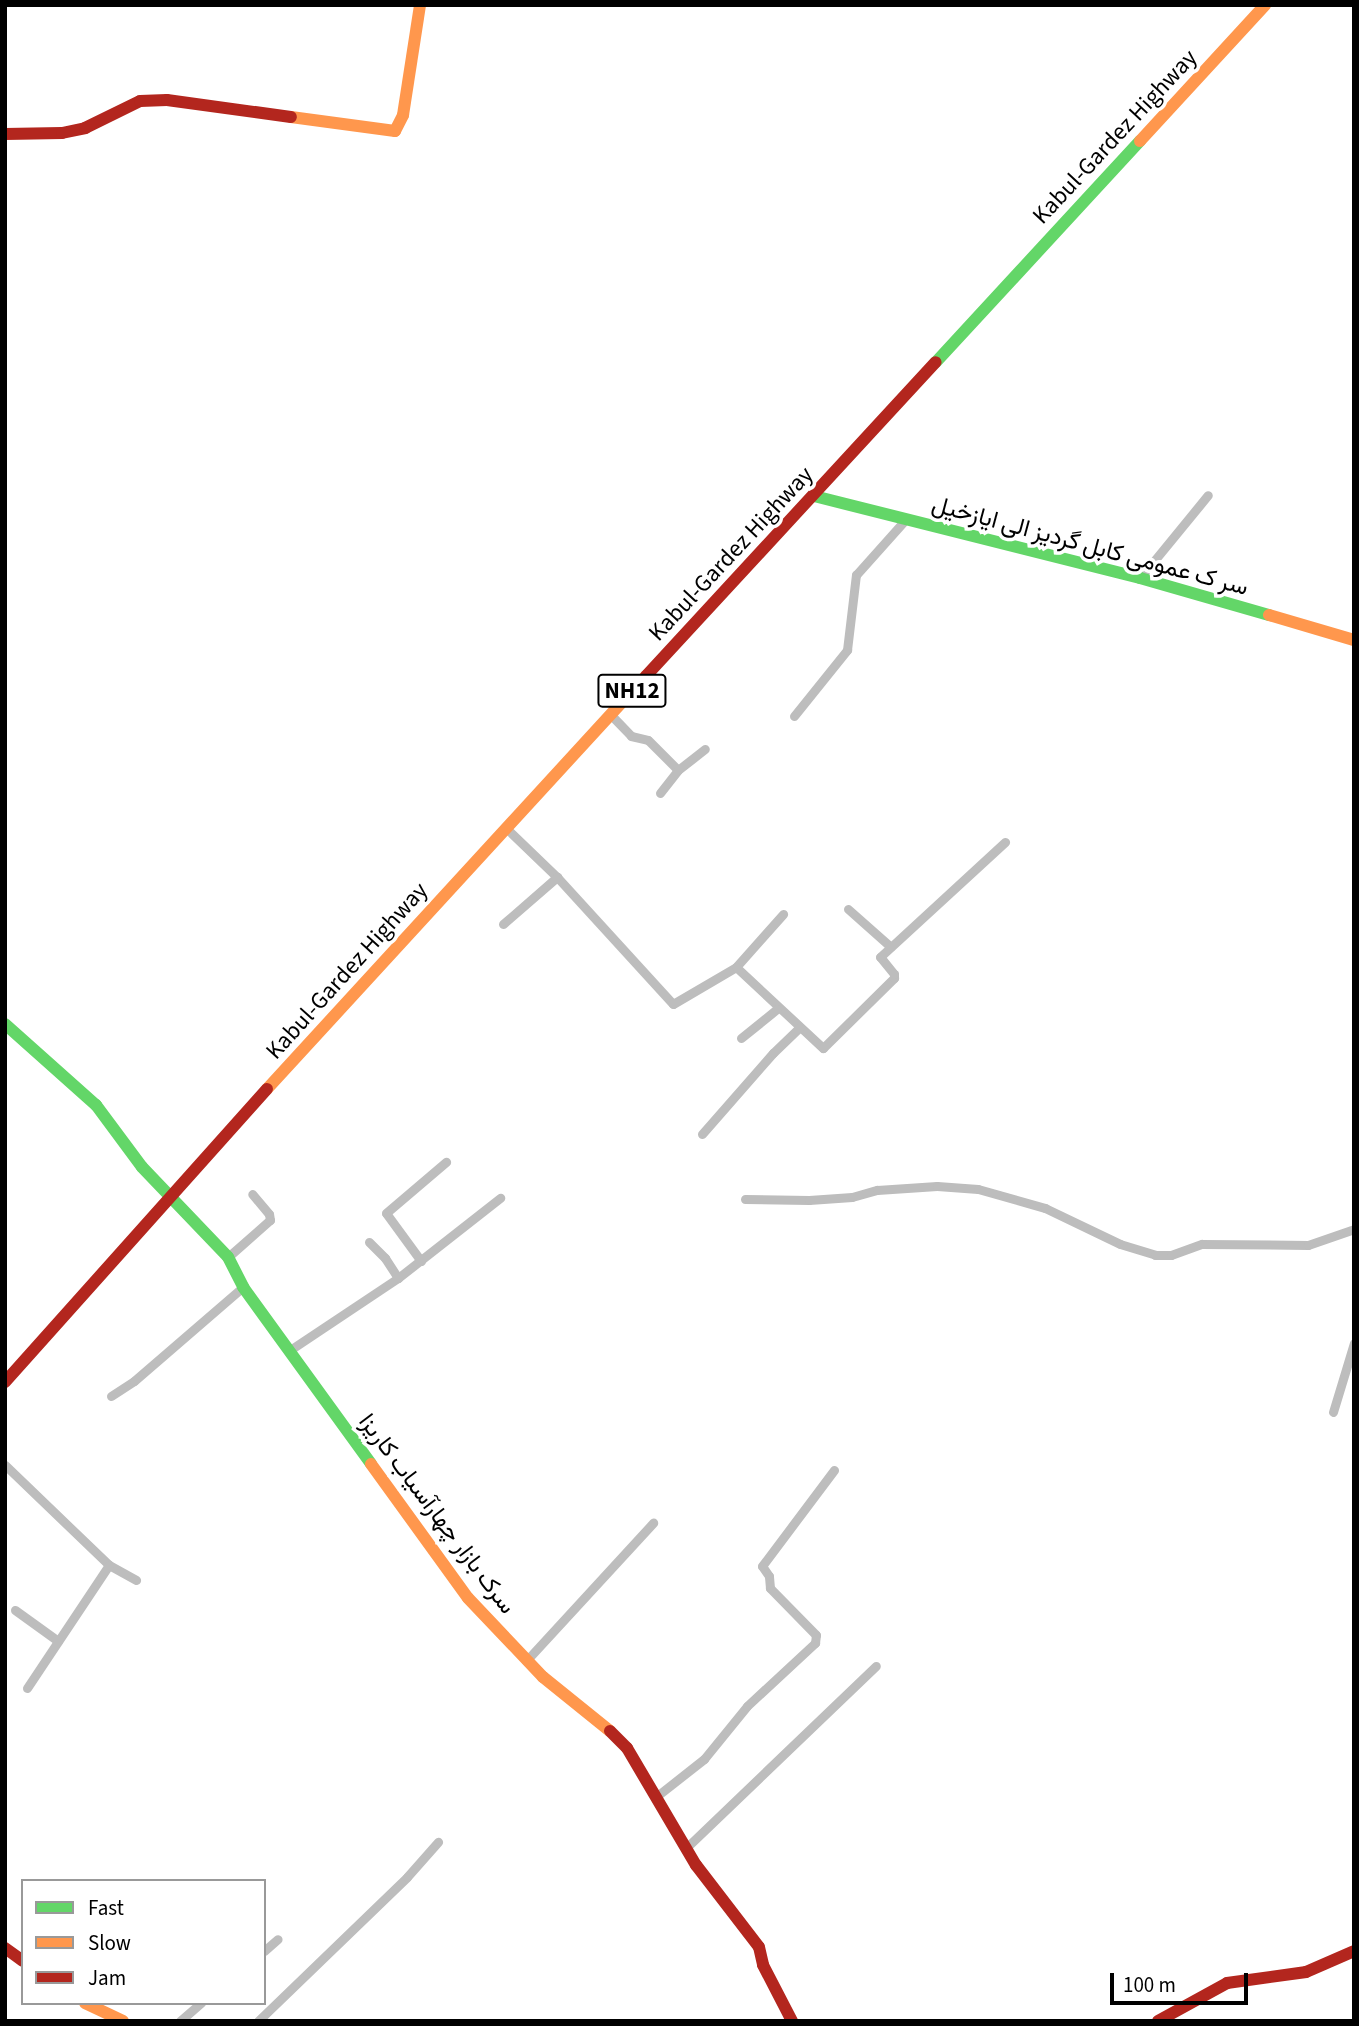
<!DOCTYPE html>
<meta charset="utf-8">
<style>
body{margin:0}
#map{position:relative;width:1359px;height:2026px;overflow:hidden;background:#fff;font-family:"Source Sans 3",Vazirmatn,sans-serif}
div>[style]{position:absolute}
.street>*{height:9px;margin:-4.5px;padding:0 4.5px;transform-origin:4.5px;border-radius:4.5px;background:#bdbdbd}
.fast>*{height:12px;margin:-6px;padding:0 6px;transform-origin:6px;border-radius:6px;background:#63d668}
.slow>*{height:12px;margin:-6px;padding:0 6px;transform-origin:6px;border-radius:6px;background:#ff974d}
.jam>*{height:12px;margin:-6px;padding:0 6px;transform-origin:6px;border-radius:6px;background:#b3261e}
span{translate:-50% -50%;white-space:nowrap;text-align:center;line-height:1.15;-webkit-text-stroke:7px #fff;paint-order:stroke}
.shield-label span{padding:2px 5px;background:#fff;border:2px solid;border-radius:5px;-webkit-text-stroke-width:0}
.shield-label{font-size:23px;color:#000;font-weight:700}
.street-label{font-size:24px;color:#000}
.frame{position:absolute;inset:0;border:7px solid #000;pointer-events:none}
.legend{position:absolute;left:21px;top:1879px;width:245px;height:126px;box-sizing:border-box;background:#fff;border:2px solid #999;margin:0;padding:9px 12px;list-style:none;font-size:21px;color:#000}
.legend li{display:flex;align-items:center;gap:14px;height:35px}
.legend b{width:35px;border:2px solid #999}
.scale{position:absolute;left:1110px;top:1973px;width:138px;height:32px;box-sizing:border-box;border:4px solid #000;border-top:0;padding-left:9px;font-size:21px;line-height:24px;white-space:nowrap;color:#000;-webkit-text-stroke:5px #fff;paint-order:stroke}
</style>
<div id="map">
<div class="street">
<i style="left:1140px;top:578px;width:107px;rotate:-50.7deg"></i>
<i style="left:611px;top:715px;width:29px;rotate:46deg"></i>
<i style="left:631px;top:736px;width:17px;rotate:13deg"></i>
<i style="left:648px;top:740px;width:42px;rotate:45deg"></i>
<i style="left:794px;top:716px;width:85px;rotate:-51.2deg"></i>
<i style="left:847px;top:650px;width:76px;rotate:-83.2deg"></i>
<i style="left:856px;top:575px;width:75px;rotate:-48.2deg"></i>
<i style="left:660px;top:793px;width:29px;rotate:-52deg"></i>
<i style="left:678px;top:770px;width:34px;rotate:-38deg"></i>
<i style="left:506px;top:828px;width:71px;rotate:43.9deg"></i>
<i style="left:557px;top:877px;width:172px;rotate:47.6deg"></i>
<i style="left:673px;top:1004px;width:73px;rotate:-30.4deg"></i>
<i style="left:736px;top:967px;width:71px;rotate:-48.4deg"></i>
<i style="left:848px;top:909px;width:57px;rotate:41.5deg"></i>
<i style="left:503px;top:924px;width:72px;rotate:-41deg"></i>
<i style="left:736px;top:967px;width:119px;rotate:43deg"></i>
<i style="left:823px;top:1048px;width:100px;rotate:-44.6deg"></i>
<i style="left:894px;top:978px;width:4px;rotate:-90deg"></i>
<i style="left:894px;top:974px;width:22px;rotate:-129deg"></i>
<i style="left:880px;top:957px;width:170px;rotate:-42.6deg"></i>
<i style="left:741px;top:1038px;width:46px;rotate:-38.9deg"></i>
<i style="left:702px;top:1134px;width:108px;rotate:-48.8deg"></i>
<i style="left:773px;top:1053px;width:36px;rotate:-44deg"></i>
<i style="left:745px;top:1199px;width:64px;rotate:0.9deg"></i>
<i style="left:809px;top:1200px;width:43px;rotate:-4deg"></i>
<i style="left:852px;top:1197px;width:26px;rotate:-16deg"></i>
<i style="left:877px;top:1190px;width:60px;rotate:-3.8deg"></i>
<i style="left:937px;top:1186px;width:41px;rotate:4.2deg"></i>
<i style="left:978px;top:1189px;width:70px;rotate:15.8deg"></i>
<i style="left:1045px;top:1208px;width:83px;rotate:25.6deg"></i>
<i style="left:1120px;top:1244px;width:37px;rotate:17deg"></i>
<i style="left:1155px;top:1255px;width:16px"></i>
<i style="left:1171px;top:1255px;width:33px;rotate:-20deg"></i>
<i style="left:1202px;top:1244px;width:106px;rotate:0.5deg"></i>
<i style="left:1308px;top:1245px;width:49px;rotate:-19.2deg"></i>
<i style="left:369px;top:1242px;width:23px;rotate:45deg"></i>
<i style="left:385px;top:1258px;width:24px;rotate:57deg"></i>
<i style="left:228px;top:1257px;width:56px;rotate:-41.4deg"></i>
<i style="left:270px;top:1220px;width:6px;rotate:-99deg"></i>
<i style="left:269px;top:1214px;width:26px;rotate:-130deg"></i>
<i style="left:421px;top:1261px;width:59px;rotate:-126.1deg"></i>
<i style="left:386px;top:1213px;width:79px;rotate:-40.4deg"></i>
<i style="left:290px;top:1350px;width:130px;rotate:-33.7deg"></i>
<i style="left:398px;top:1278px;width:130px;rotate:-38.1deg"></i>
<i style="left:111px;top:1396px;width:27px;rotate:-33deg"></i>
<i style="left:134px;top:1381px;width:144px;rotate:-40.8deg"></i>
<i style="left:1333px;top:1412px;width:72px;rotate:-73.1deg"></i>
<i style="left:5px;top:1465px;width:144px;rotate:43.9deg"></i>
<i style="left:109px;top:1565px;width:31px;rotate:29deg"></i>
<i style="left:15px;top:1610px;width:53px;rotate:35.8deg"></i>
<i style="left:526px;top:1661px;width:188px;rotate:-47.4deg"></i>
<i style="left:27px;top:1688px;width:148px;rotate:-56.3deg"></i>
<i style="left:657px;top:1796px;width:60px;rotate:-38.2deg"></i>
<i style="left:704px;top:1759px;width:68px;rotate:-50.9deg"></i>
<i style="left:747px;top:1706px;width:93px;rotate:-42.8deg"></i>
<i style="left:815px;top:1643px;width:8px;rotate:-83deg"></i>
<i style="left:816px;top:1635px;width:66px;rotate:-134.4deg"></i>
<i style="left:770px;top:1588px;width:12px;rotate:-95deg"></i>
<i style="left:769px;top:1576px;width:12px;rotate:-125deg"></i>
<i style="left:762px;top:1566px;width:120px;rotate:-53.1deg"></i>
<i style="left:686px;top:1848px;width:263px;rotate:-43.8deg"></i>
<i style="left:264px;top:1951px;width:18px;rotate:-41deg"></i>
<i style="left:180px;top:2021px;width:28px;rotate:-41deg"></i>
<i style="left:258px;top:2021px;width:207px;rotate:-44deg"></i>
<i style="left:407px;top:1877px;width:47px;rotate:-48.5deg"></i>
</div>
<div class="fast">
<i style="left:936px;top:362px;width:301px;rotate:-47.3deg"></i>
<i style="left:814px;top:496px;width:336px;rotate:14.1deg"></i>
<i style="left:1140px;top:578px;width:134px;rotate:16deg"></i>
<i style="left:5px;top:1024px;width:122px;rotate:41.7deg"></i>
<i style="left:96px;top:1105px;width:77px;rotate:53.4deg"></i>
<i style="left:142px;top:1167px;width:124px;rotate:46.3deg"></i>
<i style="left:228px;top:1257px;width:34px;rotate:63deg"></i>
<i style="left:243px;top:1287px;width:218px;rotate:54.1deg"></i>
</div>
<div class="slow">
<i style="left:291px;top:117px;width:105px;rotate:7.7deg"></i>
<i style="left:395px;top:131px;width:18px;rotate:-63deg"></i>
<i style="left:403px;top:115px;width:111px;rotate:-81.2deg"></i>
<i style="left:1140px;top:141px;width:185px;rotate:-47.4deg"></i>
<i style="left:1269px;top:615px;width:89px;rotate:16.4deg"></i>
<i style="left:267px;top:1089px;width:561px;rotate:-47.46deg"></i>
<i style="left:371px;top:1464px;width:165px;rotate:54.1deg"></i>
<i style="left:468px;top:1598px;width:109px;rotate:46.5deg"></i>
<i style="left:543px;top:1677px;width:86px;rotate:38.9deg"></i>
<i style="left:85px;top:2003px;width:42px;rotate:25.3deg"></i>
</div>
<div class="jam">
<i style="left:5px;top:134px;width:57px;rotate:-1deg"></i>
<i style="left:62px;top:133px;width:24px;rotate:-12deg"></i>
<i style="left:85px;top:128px;width:61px;rotate:-26.1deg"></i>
<i style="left:140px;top:101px;width:27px;rotate:-2deg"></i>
<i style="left:167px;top:100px;width:125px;rotate:7.8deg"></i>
<i style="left:646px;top:676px;width:427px;rotate:-47.3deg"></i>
<i style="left:5px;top:1382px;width:393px;rotate:-48.2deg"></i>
<i style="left:610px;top:1731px;width:24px;rotate:45deg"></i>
<i style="left:627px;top:1748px;width:136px;rotate:59.5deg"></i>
<i style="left:696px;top:1865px;width:103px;rotate:52.5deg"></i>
<i style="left:759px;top:1947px;width:18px;rotate:77deg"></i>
<i style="left:763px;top:1965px;width:63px;rotate:62.6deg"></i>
<i style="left:5px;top:1948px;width:22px;rotate:36deg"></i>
<i style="left:1158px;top:2021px;width:79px;rotate:-28.8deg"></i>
<i style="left:1227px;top:1983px;width:80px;rotate:-7.9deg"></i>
<i style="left:1306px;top:1972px;width:52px;rotate:-23.6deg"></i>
</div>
<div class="shield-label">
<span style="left:632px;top:691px">NH12</span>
</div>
<div class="street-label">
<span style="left:1115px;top:137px;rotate:-47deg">Kabul-Gardez Highway</span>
<span style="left:1090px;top:546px;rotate:15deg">سر ک عمومی کابل گردیز الی ایازخیل</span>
<span style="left:731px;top:554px;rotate:-47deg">Kabul-Gardez Highway</span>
<span style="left:347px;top:971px;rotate:-48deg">Kabul-Gardez Highway</span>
<span style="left:437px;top:1514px;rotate:53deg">سرک بازار چهارآسیاب کاریزا</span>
</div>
<div class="frame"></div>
<ul class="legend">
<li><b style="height:9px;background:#63d668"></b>Fast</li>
<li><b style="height:9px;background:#ff974d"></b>Slow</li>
<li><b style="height:9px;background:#b3261e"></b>Jam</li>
</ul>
<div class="scale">100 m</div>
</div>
